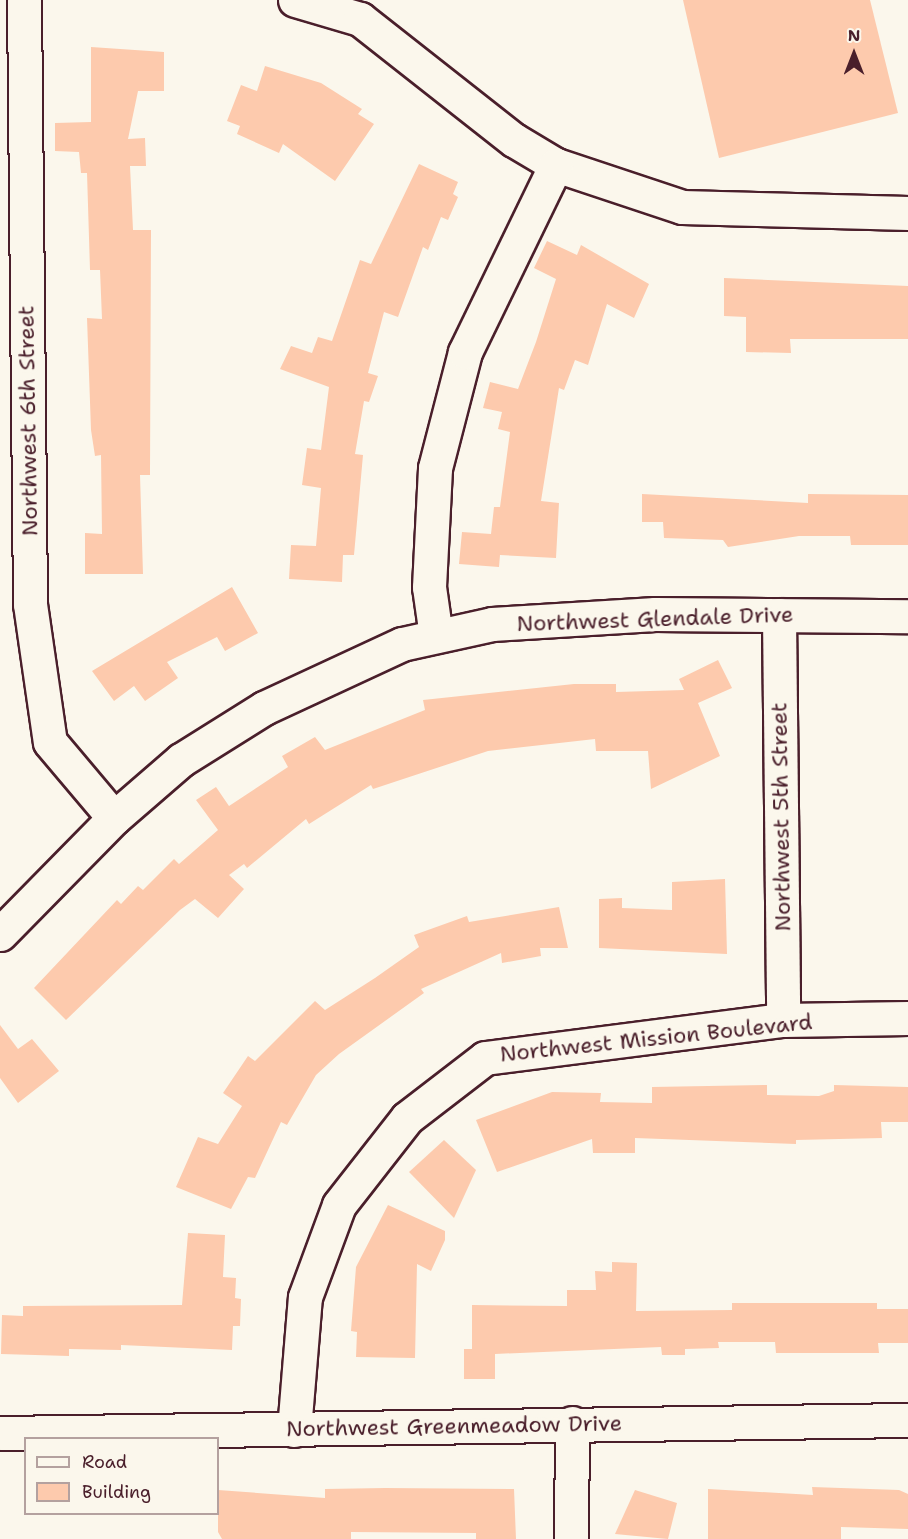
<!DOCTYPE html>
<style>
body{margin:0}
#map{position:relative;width:908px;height:1539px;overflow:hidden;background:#fbf7ec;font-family:"Shantell Sans",sans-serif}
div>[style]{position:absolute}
.building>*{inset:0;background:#fdcaad}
.roads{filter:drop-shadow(2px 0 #4a1f2b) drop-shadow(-2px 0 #4a1f2b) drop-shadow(0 2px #4a1f2b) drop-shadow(0 -2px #4a1f2b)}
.minor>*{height:33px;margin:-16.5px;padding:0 16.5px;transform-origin:16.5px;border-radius:16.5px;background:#fbf7ec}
span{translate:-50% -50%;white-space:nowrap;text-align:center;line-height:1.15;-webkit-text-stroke:6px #fbf7ec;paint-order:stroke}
.street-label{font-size:22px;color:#4a1f2b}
.legend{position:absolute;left:24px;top:1437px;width:195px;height:78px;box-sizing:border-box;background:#fbf7ec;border:2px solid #b4a19f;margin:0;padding:8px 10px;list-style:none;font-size:18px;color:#4a1f2b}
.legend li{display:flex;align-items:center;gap:12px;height:30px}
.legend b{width:30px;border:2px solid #b4a19f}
.north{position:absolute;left:824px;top:24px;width:60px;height:60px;-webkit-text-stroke:4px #fbf7ec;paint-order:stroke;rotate:0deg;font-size:16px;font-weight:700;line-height:24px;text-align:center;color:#4a1f2b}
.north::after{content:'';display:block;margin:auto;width:21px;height:27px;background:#4a1f2b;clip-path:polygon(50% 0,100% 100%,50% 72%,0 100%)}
</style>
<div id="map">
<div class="building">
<i style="clip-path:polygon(683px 0,870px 0,898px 113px,719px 158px)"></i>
<i style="clip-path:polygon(91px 47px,164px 52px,164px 91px,138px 91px,128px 139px,145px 138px,146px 166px,130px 166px,133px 230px,151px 230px,150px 475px,140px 475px,143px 574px,85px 574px,85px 533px,102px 534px,101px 455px,95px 456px,91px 430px,87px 318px,102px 319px,100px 270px,90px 270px,87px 173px,81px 173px,79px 152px,55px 151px,55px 123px,91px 122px)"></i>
<i style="clip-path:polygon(265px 66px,321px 83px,362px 109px,358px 114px,374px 124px,335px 181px,283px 144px,279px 153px,237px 134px,240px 126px,227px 121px,241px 85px,257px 91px)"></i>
<i style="clip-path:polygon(419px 164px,458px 182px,453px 194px,458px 197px,448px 220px,441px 217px,428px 250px,423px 247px,398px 317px,384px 312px,368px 373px,378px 376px,369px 402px,364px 401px,355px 454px,363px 455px,354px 555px,343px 555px,342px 582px,289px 579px,291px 545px,316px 546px,321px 488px,302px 485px,307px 448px,321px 450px,329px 387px,280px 369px,291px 346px,312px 353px,318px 337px,332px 341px,360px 260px,371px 264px)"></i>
<i style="clip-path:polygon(547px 241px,577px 255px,581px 245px,649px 284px,634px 318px,607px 304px,588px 365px,575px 360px,564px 390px,559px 388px,541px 501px,559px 503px,556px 558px,500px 555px,499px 567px,459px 564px,462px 532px,491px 534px,494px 507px,500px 507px,510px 432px,498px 429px,502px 412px,483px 408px,490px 382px,518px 389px,536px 342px,556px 279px,534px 268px)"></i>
<i style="clip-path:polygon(724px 278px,908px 286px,908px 339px,790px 339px,791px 353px,746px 352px,746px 317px,724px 316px)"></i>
<i style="clip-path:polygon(642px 494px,808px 503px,808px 494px,908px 495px,908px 545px,851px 545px,850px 536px,799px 536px,728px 547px,723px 540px,664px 538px,663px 522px,642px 522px)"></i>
<i style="clip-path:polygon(232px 587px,258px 633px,225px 651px,217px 637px,167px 662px,178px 678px,145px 701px,134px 686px,114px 701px,92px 671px)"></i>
<i style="clip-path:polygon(718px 660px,732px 688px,698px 703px,720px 756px,651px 789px,648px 751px,596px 751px,595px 739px,488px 751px,373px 789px,371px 785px,309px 824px,306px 819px,247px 868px,244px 864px,229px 875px,244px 889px,218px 918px,195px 899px,180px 910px,66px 1020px,34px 988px,117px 900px,121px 904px,138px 886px,143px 890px,174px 859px,179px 864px,218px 830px,196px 800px,216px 787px,229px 806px,288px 767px,282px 756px,315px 737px,325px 750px,425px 710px,423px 700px,574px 684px,616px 684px,616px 692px,684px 690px,679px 679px)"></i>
<i style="clip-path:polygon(725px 879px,727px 954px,599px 948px,599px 899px,622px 898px,622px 908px,672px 910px,672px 882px)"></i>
<i style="clip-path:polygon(559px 907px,568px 948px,540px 948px,541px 956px,502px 963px,501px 953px,421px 989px,424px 993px,339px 1054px,316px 1075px,287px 1125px,281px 1122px,255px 1178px,248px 1177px,231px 1209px,176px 1187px,198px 1137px,218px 1144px,242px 1106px,223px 1093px,248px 1056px,255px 1061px,315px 1001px,325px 1010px,375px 978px,419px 947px,414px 935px,467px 916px,469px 922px)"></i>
<i style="clip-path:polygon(0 1025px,18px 1049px,32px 1039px,59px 1071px,18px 1103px,0 1078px)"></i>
<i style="clip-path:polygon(767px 1085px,767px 1095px,819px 1096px,834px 1091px,834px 1085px,908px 1087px,908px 1122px,881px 1122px,882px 1138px,796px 1140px,796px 1144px,635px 1138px,635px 1153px,593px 1153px,592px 1139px,497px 1172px,476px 1120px,552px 1092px,601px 1093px,600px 1102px,652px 1103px,652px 1087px)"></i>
<i style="clip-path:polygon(444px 1140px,476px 1170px,454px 1218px,409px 1172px)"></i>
<i style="clip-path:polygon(388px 1205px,445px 1231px,445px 1240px,431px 1271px,417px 1264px,415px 1358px,356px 1357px,357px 1332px,351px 1331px,356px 1267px)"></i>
<i style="clip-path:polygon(188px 1233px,225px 1235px,223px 1277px,236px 1278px,235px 1298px,241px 1299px,240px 1326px,233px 1326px,232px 1350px,121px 1345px,121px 1350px,69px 1349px,69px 1356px,1px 1354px,2px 1315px,23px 1316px,23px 1306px,182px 1305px)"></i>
<i style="clip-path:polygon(612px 1262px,637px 1263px,636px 1311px,732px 1310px,732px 1303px,877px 1303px,877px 1309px,908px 1309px,908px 1343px,878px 1343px,879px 1353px,776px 1353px,775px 1342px,718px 1342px,719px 1348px,685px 1349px,685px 1355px,662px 1355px,661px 1347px,495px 1354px,495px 1379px,464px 1379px,464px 1349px,472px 1349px,472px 1305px,567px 1306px,567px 1290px,596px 1290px,595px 1271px,612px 1272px)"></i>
<i style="clip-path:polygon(812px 1487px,899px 1490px,908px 1494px,908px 1529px,841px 1527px,841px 1539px,708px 1539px,708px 1489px,813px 1495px)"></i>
<i style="clip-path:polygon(385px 1488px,514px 1489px,516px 1539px,476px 1539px,476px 1533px,351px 1532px,351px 1539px,222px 1539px,218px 1532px,218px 1490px,325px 1498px,325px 1489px)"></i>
<i style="clip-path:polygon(635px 1490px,677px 1503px,668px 1539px,615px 1534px)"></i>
</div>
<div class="roads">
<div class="minor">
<i style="left:24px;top:0;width:604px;rotate:89.43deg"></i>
<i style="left:30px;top:604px;width:139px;rotate:81.8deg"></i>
<i style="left:50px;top:742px;width:99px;rotate:49.9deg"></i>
<i style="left:295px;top:0;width:68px;rotate:16.3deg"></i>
<i style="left:360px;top:19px;width:196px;rotate:38.2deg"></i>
<i style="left:514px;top:140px;width:49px;rotate:30.8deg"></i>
<i style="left:556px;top:165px;width:133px;rotate:18.4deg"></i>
<i style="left:682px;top:207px;width:226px;rotate:1.5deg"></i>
<i style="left:779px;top:615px;width:405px;rotate:89.4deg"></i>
<i style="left:436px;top:636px;width:49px;rotate:-98.1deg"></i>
<i style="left:429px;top:587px;width:119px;rotate:-87.1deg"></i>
<i style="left:435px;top:468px;width:120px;rotate:-75.5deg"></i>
<i style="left:465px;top:352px;width:208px;rotate:-64.1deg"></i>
<i style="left:0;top:934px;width:163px;rotate:-45.5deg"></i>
<i style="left:114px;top:818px;width:89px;rotate:-40.9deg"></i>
<i style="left:181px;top:760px;width:98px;rotate:-32.1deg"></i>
<i style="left:264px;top:708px;width:152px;rotate:-24.9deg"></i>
<i style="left:402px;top:644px;width:92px;rotate:-12.5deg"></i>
<i style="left:492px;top:624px;width:163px;rotate:-3.5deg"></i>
<i style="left:655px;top:614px;width:253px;rotate:0.5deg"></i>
<i style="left:294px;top:1430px;width:133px;rotate:-85.3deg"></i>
<i style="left:305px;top:1297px;width:98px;rotate:-69.7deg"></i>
<i style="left:339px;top:1205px;width:110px;rotate:-52deg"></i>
<i style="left:407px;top:1118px;width:98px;rotate:-37.6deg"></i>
<i style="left:485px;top:1058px;width:300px;rotate:-7.3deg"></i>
<i style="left:783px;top:1020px;width:125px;rotate:-0.9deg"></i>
<i style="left:0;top:1433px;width:908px;rotate:-0.82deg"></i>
<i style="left:571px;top:1539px;width:116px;rotate:-89.5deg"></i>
</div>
</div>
<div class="street-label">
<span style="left:28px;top:421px;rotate:-91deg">Northwest 6th Street</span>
<span style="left:655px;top:619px;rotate:-2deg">Northwest Glendale Drive</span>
<span style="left:781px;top:817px;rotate:-91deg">Northwest 5th Street</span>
<span style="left:656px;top:1038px;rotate:-6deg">Northwest Mission Boulevard</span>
<span style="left:454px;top:1426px;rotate:-1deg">Northwest Greenmeadow Drive</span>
</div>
<ul class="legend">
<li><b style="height:8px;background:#fbf7ec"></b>Road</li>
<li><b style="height:16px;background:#fdcaad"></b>Building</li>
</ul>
<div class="north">N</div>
</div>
